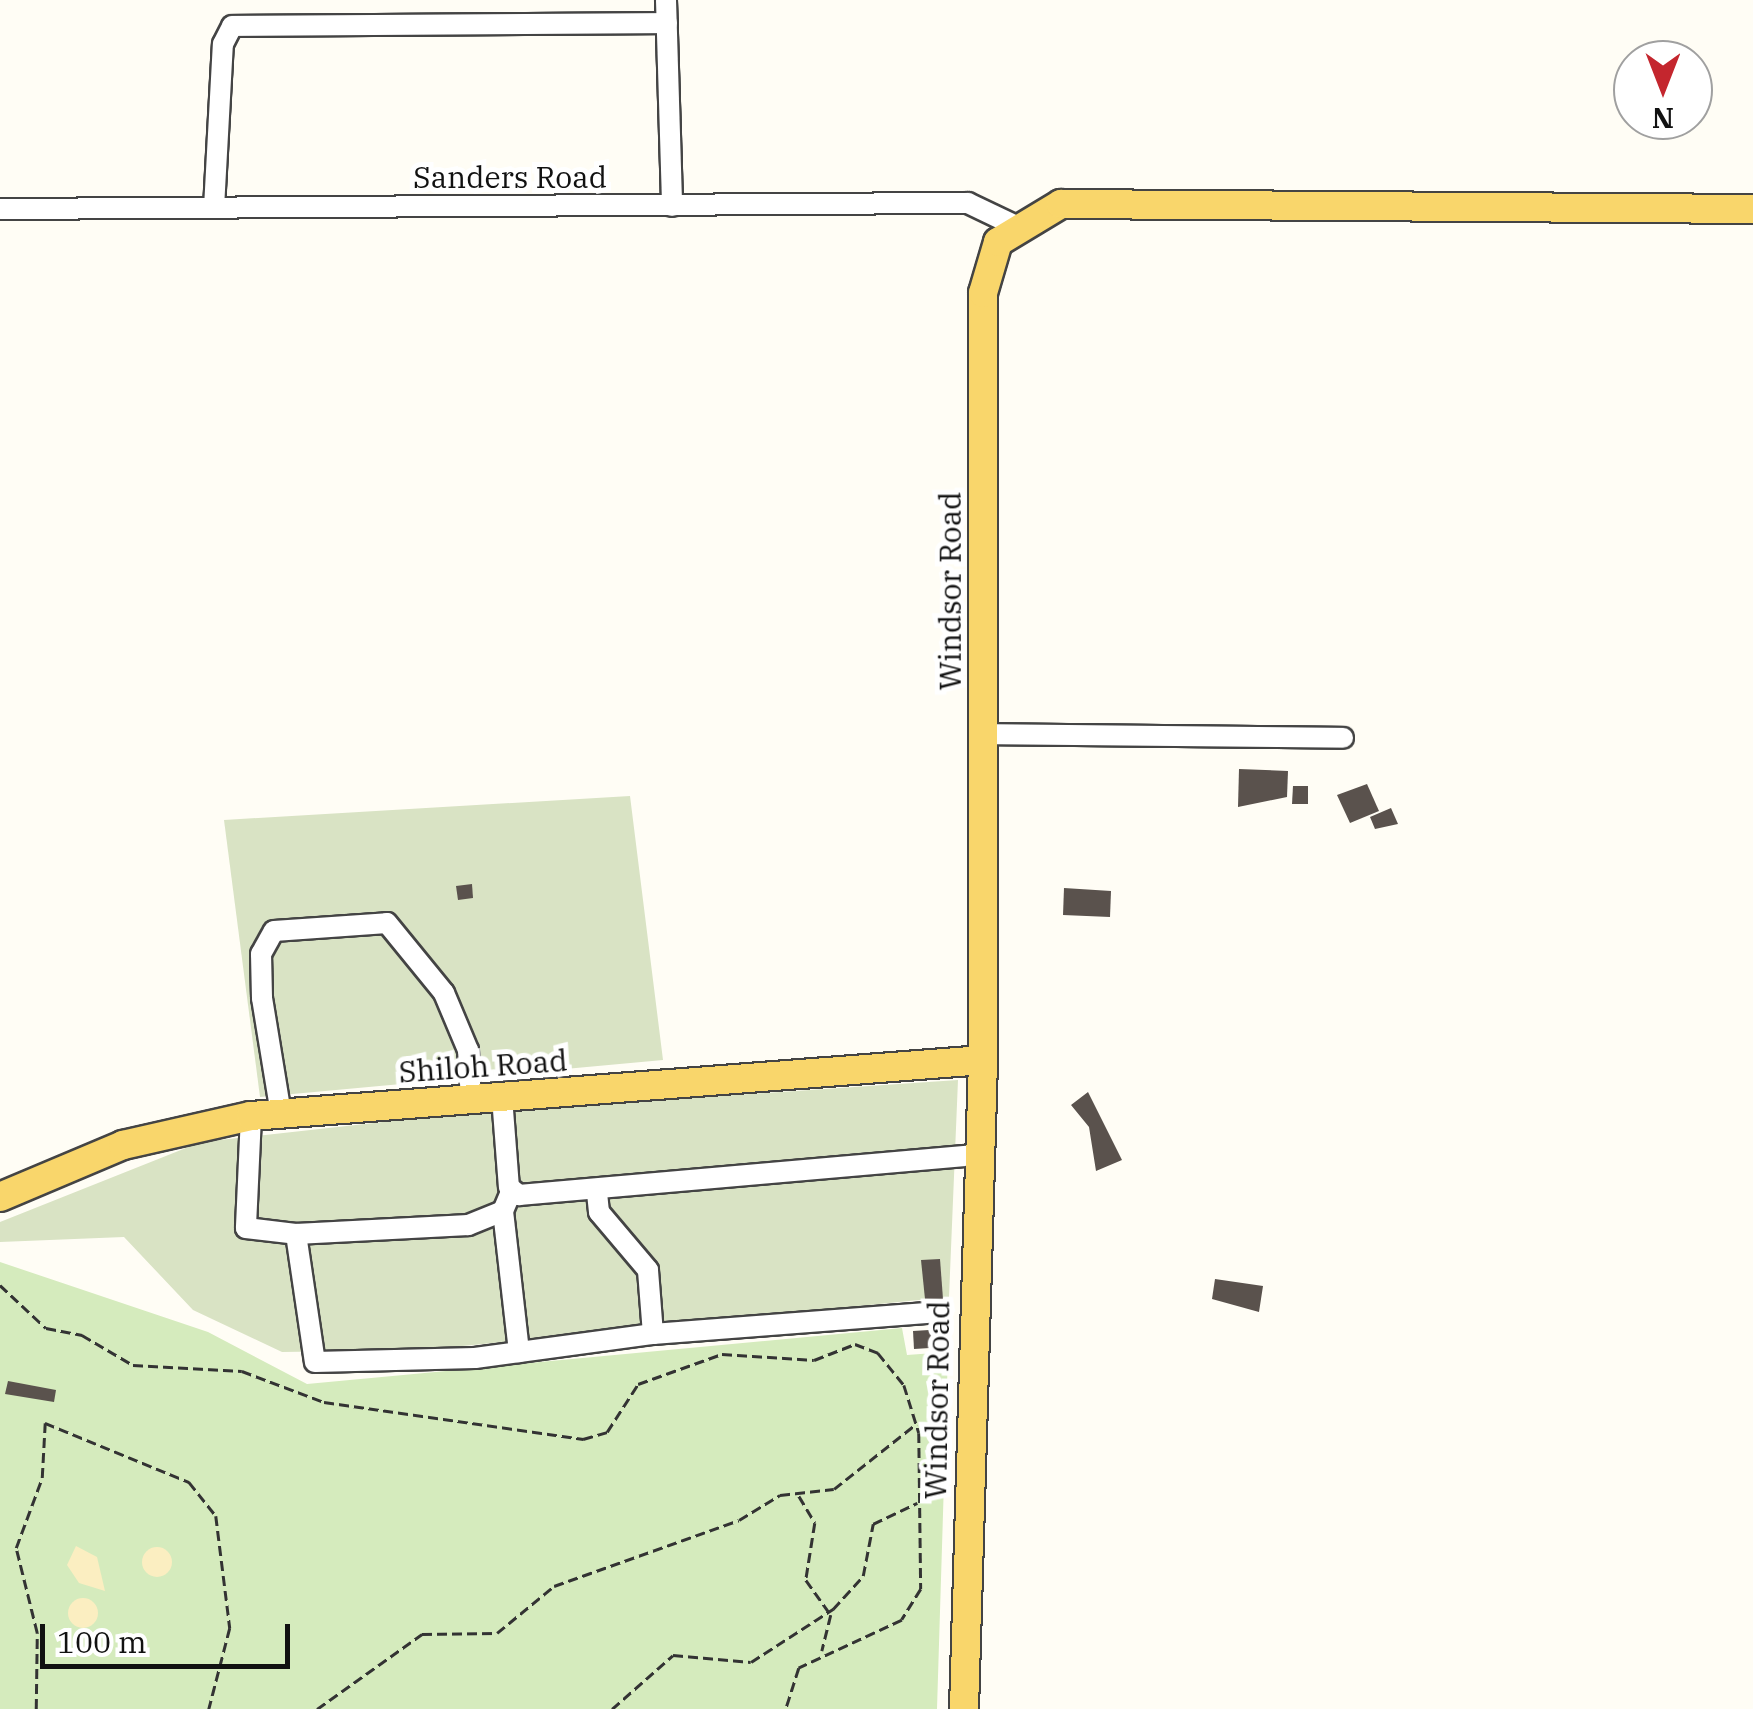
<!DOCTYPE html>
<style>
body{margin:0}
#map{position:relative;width:1753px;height:1709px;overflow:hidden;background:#fffdf5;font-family:"IBM Plex Serif",serif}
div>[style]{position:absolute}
.green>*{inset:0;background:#d5ebbd}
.sand>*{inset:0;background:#fbeec1}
.round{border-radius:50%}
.cemetery>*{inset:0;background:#d9e3c4}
.building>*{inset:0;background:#5a524d}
.path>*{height:2.5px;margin-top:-1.25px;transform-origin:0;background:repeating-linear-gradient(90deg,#333 0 10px,transparent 0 15px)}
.roads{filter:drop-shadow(2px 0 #444) drop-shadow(-2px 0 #444) drop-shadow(0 2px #444) drop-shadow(0 -2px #444)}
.minor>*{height:20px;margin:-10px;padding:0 10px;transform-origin:10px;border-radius:10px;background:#fff}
.major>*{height:28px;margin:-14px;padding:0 14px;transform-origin:14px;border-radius:14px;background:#f9d66b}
span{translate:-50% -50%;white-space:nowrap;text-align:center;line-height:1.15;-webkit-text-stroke:10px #fff;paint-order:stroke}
.street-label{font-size:30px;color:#111}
.north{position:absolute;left:1613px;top:40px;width:100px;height:100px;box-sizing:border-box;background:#fff;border:2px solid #a0a0a0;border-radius:50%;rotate:180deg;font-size:28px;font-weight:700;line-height:40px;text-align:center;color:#111}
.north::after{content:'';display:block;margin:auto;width:35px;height:45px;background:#c4262e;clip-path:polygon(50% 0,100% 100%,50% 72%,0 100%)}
.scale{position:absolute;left:40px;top:1624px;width:250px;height:45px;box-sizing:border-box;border:5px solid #111;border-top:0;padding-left:12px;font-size:30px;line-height:35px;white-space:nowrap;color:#111;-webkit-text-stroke:8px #fff;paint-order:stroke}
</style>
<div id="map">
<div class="green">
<i style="clip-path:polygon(0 1262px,208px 1332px,307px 1384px,902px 1328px,907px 1355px,948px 1352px,937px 1709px,0 1709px)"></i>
</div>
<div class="sand">
<i style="clip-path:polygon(76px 1546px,97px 1557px,105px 1591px,79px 1583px,67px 1565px)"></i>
<i class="round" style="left:142px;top:1547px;width:30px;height:30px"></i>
<i class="round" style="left:68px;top:1598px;width:30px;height:30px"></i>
</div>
<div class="cemetery">
<i style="clip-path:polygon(630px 796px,663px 1060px,260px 1097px,224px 820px)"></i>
<i style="clip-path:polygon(958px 1080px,949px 1297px,423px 1350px,282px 1352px,193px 1310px,124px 1237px,0 1242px,0 1222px,201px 1142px,455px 1114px)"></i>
</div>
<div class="building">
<i style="clip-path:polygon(1239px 769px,1288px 771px,1287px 797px,1238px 807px)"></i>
<i style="clip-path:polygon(1367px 784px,1379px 811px,1350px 823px,1337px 795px)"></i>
<i style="clip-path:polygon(1293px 786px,1308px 786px,1308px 804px,1292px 804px)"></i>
<i style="clip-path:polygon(1391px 808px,1398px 824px,1375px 829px,1370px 817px)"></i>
<i style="clip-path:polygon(472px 884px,473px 898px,458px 900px,456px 886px)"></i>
<i style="clip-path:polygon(1064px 888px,1111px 891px,1110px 917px,1063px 915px)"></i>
<i style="clip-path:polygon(1088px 1092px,1122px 1160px,1096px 1171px,1089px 1127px,1071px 1105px)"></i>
<i style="clip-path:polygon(940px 1259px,943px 1299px,925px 1299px,921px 1260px)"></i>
<i style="clip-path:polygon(1215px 1279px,1263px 1286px,1259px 1312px,1212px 1299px)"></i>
<i style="clip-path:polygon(945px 1329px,946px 1347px,914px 1349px,913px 1331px)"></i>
<i style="clip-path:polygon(8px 1381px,56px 1390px,54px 1402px,5px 1394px)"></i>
</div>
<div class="path">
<i style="left:0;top:1285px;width:63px;rotate:43.1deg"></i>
<i style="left:46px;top:1328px;width:37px;rotate:11deg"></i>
<i style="left:82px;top:1335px;width:59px;rotate:30.5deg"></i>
<i style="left:133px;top:1365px;width:109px;rotate:3.2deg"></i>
<i style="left:242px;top:1371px;width:88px;rotate:20.7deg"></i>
<i style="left:324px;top:1402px;width:262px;rotate:8.1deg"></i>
<i style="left:583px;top:1439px;width:25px;rotate:-16deg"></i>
<i style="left:607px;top:1432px;width:57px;rotate:-57.1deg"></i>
<i style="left:638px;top:1384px;width:89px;rotate:-19.7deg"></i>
<i style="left:722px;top:1354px;width:92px;rotate:3.7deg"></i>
<i style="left:814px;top:1360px;width:44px;rotate:-21.3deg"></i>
<i style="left:855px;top:1344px;width:25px;rotate:21deg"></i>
<i style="left:878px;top:1353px;width:41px;rotate:50.9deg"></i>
<i style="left:904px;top:1385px;width:50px;rotate:72.6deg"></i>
<i style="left:919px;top:1433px;width:156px;rotate:89.3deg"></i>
<i style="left:921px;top:1589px;width:36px;rotate:122deg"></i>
<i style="left:902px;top:1620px;width:114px;rotate:155deg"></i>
<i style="left:799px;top:1668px;width:43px;rotate:107.6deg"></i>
<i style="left:799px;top:1496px;width:31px;rotate:59deg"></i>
<i style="left:815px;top:1523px;width:58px;rotate:99deg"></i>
<i style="left:806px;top:1580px;width:43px;rotate:54.5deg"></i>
<i style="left:831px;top:1615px;width:37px;rotate:104deg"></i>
<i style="left:36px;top:1709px;width:76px;rotate:-89.2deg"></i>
<i style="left:37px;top:1633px;width:88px;rotate:-103.9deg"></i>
<i style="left:16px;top:1548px;width:75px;rotate:-69.6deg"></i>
<i style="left:42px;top:1478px;width:55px;rotate:-86.9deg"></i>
<i style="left:45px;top:1423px;width:156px;rotate:22.3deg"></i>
<i style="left:189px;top:1482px;width:43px;rotate:51.5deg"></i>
<i style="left:216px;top:1516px;width:113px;rotate:82.9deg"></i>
<i style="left:230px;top:1628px;width:84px;rotate:104.5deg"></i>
<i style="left:317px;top:1709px;width:129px;rotate:-35.5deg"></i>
<i style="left:422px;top:1634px;width:75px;rotate:-0.8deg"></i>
<i style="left:497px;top:1633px;width:74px;rotate:-39.5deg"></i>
<i style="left:554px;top:1586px;width:196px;rotate:-19.6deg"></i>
<i style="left:739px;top:1520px;width:48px;rotate:-31.4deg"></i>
<i style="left:780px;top:1495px;width:54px;rotate:-6.3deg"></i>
<i style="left:834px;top:1489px;width:105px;rotate:-38.4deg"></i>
<i style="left:612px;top:1709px;width:81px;rotate:-41.5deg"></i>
<i style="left:673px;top:1655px;width:78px;rotate:5.1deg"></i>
<i style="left:751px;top:1662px;width:98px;rotate:-32.9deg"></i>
<i style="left:833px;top:1609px;width:45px;rotate:-47.7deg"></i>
<i style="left:863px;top:1576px;width:53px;rotate:-79.1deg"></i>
<i style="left:873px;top:1524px;width:49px;rotate:-25.5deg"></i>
</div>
<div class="roads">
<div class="minor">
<i style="left:666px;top:0;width:206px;rotate:88.3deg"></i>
<i style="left:214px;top:208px;width:164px;rotate:-86.9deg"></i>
<i style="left:223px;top:44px;width:20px;rotate:-63deg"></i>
<i style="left:232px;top:26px;width:435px;rotate:-0.4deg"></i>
<i style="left:0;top:209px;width:968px;rotate:-0.36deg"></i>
<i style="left:968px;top:203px;width:51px;rotate:25.6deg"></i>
<i style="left:983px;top:734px;width:360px;rotate:0.6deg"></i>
<i style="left:502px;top:1097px;width:90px;rotate:85.6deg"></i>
<i style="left:509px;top:1187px;width:13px;rotate:39deg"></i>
<i style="left:519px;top:1195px;width:458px;rotate:-5deg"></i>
<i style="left:281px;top:1114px;width:118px;rotate:-99.3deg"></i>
<i style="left:262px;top:998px;width:44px;rotate:-91.3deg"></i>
<i style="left:261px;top:954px;width:26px;rotate:-61deg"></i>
<i style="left:274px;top:931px;width:113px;rotate:-4deg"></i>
<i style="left:387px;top:923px;width:90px;rotate:50.8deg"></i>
<i style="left:444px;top:993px;width:62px;rotate:67.2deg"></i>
<i style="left:468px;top:1050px;width:49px;rotate:86.5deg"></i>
<i style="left:251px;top:1116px;width:112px;rotate:92.6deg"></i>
<i style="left:246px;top:1228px;width:50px;rotate:6.8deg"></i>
<i style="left:511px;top:1192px;width:21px;rotate:113deg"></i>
<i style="left:503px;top:1211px;width:38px;rotate:158deg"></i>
<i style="left:468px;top:1225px;width:172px;rotate:177deg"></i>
<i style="left:296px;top:1234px;width:129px;rotate:81.6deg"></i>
<i style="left:315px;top:1362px;width:160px;rotate:-1.4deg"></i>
<i style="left:475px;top:1358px;width:180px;rotate:-7.7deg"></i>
<i style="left:653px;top:1334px;width:64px;rotate:-94.5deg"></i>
<i style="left:648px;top:1270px;width:76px;rotate:-130.2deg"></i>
<i style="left:599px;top:1212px;width:20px;rotate:-96deg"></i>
<i style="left:503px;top:1211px;width:142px;rotate:83.5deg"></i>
<i style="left:653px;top:1334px;width:287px;rotate:-4.4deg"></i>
</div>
<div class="major">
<i style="left:0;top:1197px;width:134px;rotate:-22.9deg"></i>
<i style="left:123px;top:1145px;width:131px;rotate:-12.8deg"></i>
<i style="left:251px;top:1116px;width:734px;rotate:-4.37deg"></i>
<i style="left:964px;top:1709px;width:649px;rotate:-88.32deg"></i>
<i style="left:983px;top:1060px;width:767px;rotate:-90deg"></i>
<i style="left:983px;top:293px;width:53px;rotate:-73.6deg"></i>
<i style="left:998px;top:242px;width:74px;rotate:-31.1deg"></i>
<i style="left:1061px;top:204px;width:692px;rotate:0.41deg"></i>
</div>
</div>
<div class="street-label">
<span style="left:510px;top:177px">Sanders Road</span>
<span style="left:950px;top:591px;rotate:-90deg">Windsor Road</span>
<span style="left:483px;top:1066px;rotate:-4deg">Shiloh Road</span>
<span style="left:937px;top:1400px;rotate:-89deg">Windsor Road</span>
</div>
<div class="north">N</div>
<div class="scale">100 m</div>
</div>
